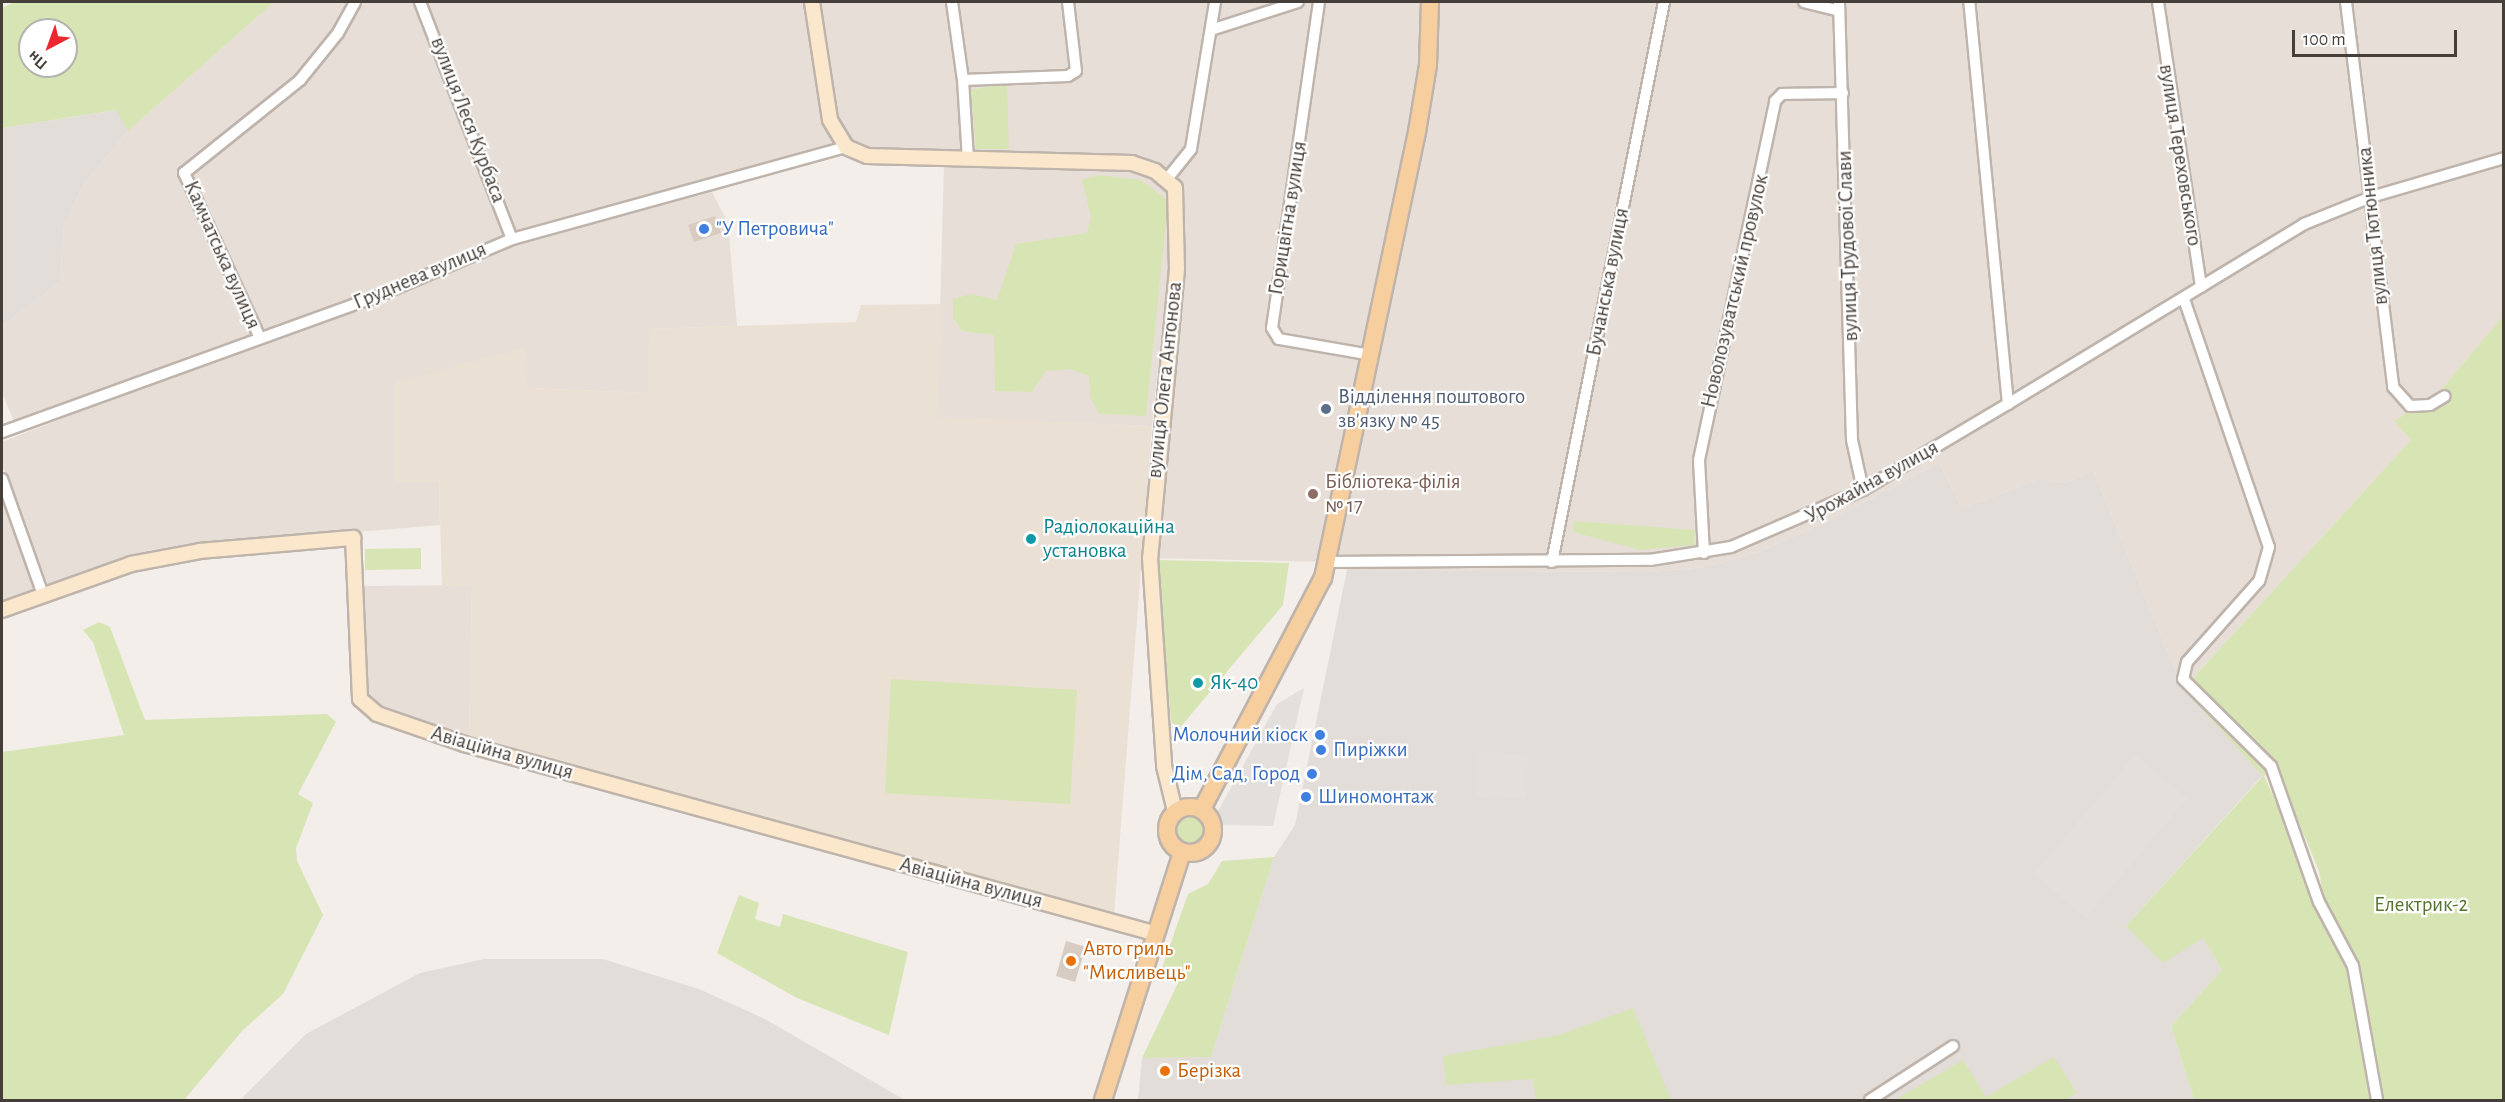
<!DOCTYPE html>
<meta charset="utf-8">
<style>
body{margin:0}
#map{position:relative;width:2505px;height:1102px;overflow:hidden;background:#f3eee9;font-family:"Alegreya Sans",sans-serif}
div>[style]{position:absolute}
.residential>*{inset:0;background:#e7dfd7}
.industrial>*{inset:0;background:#e3ddda}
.education>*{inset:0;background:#ebe0d4}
.green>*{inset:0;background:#d7e4b4}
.round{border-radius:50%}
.parking>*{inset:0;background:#e2dfdd}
.building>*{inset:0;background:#d7cbc2}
.roads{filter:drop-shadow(2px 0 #beb4ac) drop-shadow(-2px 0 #beb4ac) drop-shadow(0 2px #beb4ac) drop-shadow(0 -2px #beb4ac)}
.street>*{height:10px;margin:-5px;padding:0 5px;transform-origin:5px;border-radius:5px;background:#fff}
.secondary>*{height:14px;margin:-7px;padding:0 7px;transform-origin:7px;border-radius:7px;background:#fbe7cb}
.primary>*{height:16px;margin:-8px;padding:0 8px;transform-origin:8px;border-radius:8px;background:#f7ce9e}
.primary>.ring{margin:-8px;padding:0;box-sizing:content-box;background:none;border:16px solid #f7ce9e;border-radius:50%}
.dots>*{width:16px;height:16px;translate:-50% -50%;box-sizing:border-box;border:3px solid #fff;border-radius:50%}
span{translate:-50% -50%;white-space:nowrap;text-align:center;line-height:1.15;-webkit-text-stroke:4.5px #fff;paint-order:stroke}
.street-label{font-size:21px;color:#463e38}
.shop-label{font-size:21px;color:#366cbe}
.left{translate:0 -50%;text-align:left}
.right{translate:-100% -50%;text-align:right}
.service-label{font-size:21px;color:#4e5e75}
.education-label{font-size:21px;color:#785e54}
.culture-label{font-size:21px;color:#0d838f}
.park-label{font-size:21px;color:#55742f}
.food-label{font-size:21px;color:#c56008}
.frame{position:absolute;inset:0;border:3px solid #463e38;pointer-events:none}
.north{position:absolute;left:18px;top:18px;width:60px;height:60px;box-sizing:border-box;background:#fff;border:2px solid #b5b2af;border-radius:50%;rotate:221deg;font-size:16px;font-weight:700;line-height:24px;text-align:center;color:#463e38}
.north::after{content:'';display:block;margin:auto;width:21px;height:27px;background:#ea282d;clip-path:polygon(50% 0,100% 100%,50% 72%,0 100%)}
.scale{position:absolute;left:2292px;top:30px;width:165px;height:27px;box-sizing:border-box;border:3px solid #463e38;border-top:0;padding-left:8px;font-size:18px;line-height:21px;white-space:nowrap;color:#463e38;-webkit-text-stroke:4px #fff;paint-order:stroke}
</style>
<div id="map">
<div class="residential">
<i style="clip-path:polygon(274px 2px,2503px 2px,2503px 316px,2439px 392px,2394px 421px,2411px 440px,2183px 689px,2093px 470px,2065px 483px,2040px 479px,1962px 508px,1939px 463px,1822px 524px,1759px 552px,1705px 567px,1650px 572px,1347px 570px,1327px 562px,1150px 558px,1179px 199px,1155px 171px,867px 156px,846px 147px,512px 239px,16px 427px,2px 392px,2px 326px,60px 282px,64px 225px,84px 184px,128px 131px)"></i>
<i style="clip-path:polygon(944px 165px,1133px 170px,1152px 176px,1170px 192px,1174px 219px,1152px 426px,937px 418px)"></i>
<i style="clip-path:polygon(712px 192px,728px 223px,737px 326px,649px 329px,649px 393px,527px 388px,524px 349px,395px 482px,439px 481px,440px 525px,150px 550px,48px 585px,2px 465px,2px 442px,514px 243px)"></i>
<i style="clip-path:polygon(2px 479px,42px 595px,2px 610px)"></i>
<i style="clip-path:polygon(472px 585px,469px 737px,372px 702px,367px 695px,364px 586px)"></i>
</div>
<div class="industrial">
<i style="clip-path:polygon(117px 110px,128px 131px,84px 184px,64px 225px,60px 282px,2px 326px,2px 128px)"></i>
<i style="clip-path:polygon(1939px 463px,1962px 508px,2040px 479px,2065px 483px,2093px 470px,2183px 689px,2263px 775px,2126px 926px,2203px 938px,2222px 970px,2171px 1026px,2194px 1100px,1138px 1100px,1142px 1058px,1211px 1057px,1274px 857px,1295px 825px,1347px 570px,1650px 572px,1705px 567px,1759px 552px,1822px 524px)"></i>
<i style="clip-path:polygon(484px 959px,603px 959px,699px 989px,765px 1019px,905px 1100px,240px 1100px,306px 1034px,420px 973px)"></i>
</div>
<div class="education">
<i style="clip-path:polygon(943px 304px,937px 417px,1152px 426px,1114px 915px,469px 737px,472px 585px,442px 585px,439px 482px,395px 482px,395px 382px,524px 349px,528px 388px,648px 393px,649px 329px,856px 322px,861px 305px)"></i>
</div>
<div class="green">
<i style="clip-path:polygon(evenodd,15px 2px,274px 2px,128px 131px,116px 110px,2px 128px,2px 8px,15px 2px,30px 30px,66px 30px,66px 66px,30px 66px,30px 30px)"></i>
<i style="clip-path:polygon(1007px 83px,1009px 149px,976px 149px,971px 90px)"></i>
<i style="clip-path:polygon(1098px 175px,1141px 180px,1168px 201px,1146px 416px,1099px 414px,1090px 397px,1089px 376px,1070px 369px,1046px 371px,1032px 392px,995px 391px,994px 335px,962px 331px,953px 318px,953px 299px,971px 294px,997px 300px,1016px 244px,1087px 233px,1091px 217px,1082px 180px)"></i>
<i style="clip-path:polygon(2503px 316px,2503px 1100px,2384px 1100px,2358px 964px,2324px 900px,2319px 871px,2275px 765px,2264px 776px,2310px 878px,2314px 904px,2349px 966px,2373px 1100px,2194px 1100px,2171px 1026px,2222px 970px,2203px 938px,2163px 963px,2126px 926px,2263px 776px,2183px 689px,2411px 440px,2394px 421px,2439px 392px)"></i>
<i style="clip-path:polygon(1574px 521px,1695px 530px,1694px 545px,1640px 550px,1573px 532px)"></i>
<i style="clip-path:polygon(421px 548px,421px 569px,365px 570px,365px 549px)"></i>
<i style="clip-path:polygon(1157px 560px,1289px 563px,1283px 605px,1178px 730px,1171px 721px)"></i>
<i style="clip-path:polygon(99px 622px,110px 627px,145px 720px,327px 714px,336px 722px,298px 794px,313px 803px,296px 848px,297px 861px,323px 915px,283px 994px,242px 1031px,184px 1100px,2px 1100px,2px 752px,124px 735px,93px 642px,83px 630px)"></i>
<i style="clip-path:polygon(891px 679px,1077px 690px,1070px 804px,885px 793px)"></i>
<i class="round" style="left:1175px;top:815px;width:30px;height:30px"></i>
<i style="clip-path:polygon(1274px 857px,1211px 1057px,1142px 1058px,1178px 983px,1158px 979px,1188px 894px,1208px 884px,1222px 861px)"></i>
<i style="clip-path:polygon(739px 895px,759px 903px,755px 919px,780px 927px,783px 914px,908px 952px,889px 1035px,797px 998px,717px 953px)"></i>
<i style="clip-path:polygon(1633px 1008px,1671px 1100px,1536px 1100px,1532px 1079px,1446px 1085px,1443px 1056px,1559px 1035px)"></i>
<i style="clip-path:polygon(2054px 1057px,2077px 1093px,2065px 1100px,1895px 1100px,1963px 1060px,1986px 1097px)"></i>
</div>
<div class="parking">
<i style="clip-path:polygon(1304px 688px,1273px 826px,1223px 825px,1217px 813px,1277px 704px)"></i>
<i style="clip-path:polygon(1477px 751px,1528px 754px,1526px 799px,1475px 797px)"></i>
<i style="clip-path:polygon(2135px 755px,2187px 798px,2086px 918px,2034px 874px)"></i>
</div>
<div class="building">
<i style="clip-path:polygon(715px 216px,721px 233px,694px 242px,688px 225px)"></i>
<i style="clip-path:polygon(1066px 941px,1086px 947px,1075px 982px,1056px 976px)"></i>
</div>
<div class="roads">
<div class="street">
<i style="left:420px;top:2px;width:254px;rotate:68.8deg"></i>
<i style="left:952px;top:2px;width:79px;rotate:82deg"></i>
<i style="left:963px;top:80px;width:105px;rotate:-2.2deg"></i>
<i style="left:1068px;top:76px;width:9px;rotate:-32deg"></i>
<i style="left:1076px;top:71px;width:69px;rotate:-96.6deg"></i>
<i style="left:1319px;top:2px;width:329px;rotate:98.2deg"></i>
<i style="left:1272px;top:328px;width:13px;rotate:58deg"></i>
<i style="left:1279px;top:339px;width:94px;rotate:9.8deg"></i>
<i style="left:1804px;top:2px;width:36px;rotate:14deg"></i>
<i style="left:1839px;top:2px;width:438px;rotate:88.3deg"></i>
<i style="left:1852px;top:440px;width:51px;rotate:77.6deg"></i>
<i style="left:2158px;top:2px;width:288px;rotate:81.4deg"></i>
<i style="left:2346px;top:2px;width:388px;rotate:83deg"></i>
<i style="left:2393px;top:387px;width:25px;rotate:48deg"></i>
<i style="left:2410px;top:406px;width:20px;rotate:-3deg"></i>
<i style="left:2430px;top:405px;width:17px;rotate:-31deg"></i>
<i style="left:1214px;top:29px;width:88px;rotate:-17.8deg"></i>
<i style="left:963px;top:80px;width:79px;rotate:86.4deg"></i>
<i style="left:1167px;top:179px;width:38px;rotate:-51deg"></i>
<i style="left:1191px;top:149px;width:149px;rotate:-80.7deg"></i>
<i style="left:2184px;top:299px;width:262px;rotate:71.1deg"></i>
<i style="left:2269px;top:547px;width:35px;rotate:106deg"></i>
<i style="left:2259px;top:581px;width:108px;rotate:131.6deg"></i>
<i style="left:2187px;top:662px;width:17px;rotate:103deg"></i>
<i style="left:2183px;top:679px;width:124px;rotate:44.7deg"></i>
<i style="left:2271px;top:766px;width:144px;rotate:70.6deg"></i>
<i style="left:2319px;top:902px;width:72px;rotate:62deg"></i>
<i style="left:2353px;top:966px;width:136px;rotate:79.8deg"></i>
<i style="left:260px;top:338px;width:182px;rotate:-114.7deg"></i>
<i style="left:184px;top:173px;width:149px;rotate:-38.7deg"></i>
<i style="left:300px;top:80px;width:60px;rotate:-51deg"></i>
<i style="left:338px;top:33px;width:35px;rotate:-61deg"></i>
<i style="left:2008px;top:404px;width:346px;rotate:-31.3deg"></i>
<i style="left:2304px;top:224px;width:72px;rotate:-21.9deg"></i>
<i style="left:2371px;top:197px;width:139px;rotate:-16.3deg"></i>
<i style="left:2px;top:432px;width:407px;rotate:-19.9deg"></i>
<i style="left:385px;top:293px;width:138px;rotate:-23deg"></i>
<i style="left:512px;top:239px;width:346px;rotate:-15.4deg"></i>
<i style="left:2px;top:479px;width:123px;rotate:70.5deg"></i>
<i style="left:1704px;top:553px;width:93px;rotate:-93.1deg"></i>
<i style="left:1699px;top:460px;width:367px;rotate:-78deg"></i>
<i style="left:1775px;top:101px;width:10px;rotate:-45deg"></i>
<i style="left:1782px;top:94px;width:61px;rotate:-0.9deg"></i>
<i style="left:1327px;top:562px;width:323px;rotate:-0.4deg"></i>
<i style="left:1650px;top:560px;width:82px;rotate:-9.1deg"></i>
<i style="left:1731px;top:547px;width:144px;rotate:-23.4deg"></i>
<i style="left:1863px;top:490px;width:169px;rotate:-30.7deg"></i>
<i style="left:2008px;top:404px;width:404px;rotate:-95.5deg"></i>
<i style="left:1552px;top:562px;width:571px;rotate:-78.69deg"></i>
<i style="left:1870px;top:1100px;width:99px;rotate:-33deg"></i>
</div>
<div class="secondary">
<i style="left:812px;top:2px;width:119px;rotate:81.3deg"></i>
<i style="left:830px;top:120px;width:31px;rotate:59deg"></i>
<i style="left:846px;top:147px;width:23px;rotate:23deg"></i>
<i style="left:867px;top:156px;width:265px;rotate:1.5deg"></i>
<i style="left:1132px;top:163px;width:24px;rotate:19deg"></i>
<i style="left:1155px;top:171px;width:26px;rotate:40deg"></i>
<i style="left:1175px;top:188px;width:81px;rotate:88.6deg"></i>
<i style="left:1177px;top:269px;width:290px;rotate:95.3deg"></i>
<i style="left:1150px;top:558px;width:208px;rotate:86.1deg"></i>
<i style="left:1164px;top:766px;width:46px;rotate:76.3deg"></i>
<i style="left:2px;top:610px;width:137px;rotate:-19.6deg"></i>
<i style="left:131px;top:564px;width:70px;rotate:-10.7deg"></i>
<i style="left:200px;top:551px;width:154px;rotate:-4.9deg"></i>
<i style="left:353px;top:538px;width:161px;rotate:87.5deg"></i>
<i style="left:360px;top:699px;width:23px;rotate:41deg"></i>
<i style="left:377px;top:714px;width:92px;rotate:19deg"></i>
<i style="left:464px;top:744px;width:715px;rotate:15.32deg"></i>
</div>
<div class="primary">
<i class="ring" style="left:1167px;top:807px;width:30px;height:30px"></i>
<i style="left:1202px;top:809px;width:261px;rotate:-62.4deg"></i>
<i style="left:1323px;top:578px;width:456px;rotate:-78.1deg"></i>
<i style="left:1417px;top:132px;width:68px;rotate:-80.7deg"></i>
<i style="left:1428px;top:65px;width:63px;rotate:-88.2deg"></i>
<i style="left:1103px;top:1100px;width:260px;rotate:-72.3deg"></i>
</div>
</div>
<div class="dots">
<i style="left:704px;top:229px;background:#3f7fe0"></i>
<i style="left:1326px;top:409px;background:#5c6f8a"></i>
<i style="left:1313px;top:494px;background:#8d6e63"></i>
<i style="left:1031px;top:539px;background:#0f9aa8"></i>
<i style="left:1198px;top:683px;background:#0f9aa8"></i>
<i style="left:1320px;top:735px;background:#3f7fe0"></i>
<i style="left:1321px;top:750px;background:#3f7fe0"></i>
<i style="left:1312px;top:774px;background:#3f7fe0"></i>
<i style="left:1306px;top:797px;background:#3f7fe0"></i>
<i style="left:1071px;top:961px;background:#e8710a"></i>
<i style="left:1165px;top:1071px;background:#e8710a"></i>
</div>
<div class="street-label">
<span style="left:468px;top:120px;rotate:69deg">вулиця Леся Курбаса</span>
<span style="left:2180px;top:155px;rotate:81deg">вулиця Тереховського</span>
<span style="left:1288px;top:218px;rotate:-81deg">Горицвітна вулиця</span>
<span style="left:2373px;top:226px;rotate:-96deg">вулиця Тютюнника</span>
<span style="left:1848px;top:246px;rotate:-92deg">вулиця Трудової Слави</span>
<span style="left:222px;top:255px;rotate:66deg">Камчатська вулиця</span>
<span style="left:420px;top:276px;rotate:-23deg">Груднева вулиця</span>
<span style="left:1608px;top:282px;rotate:-79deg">Бучанська вулиця</span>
<span style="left:1735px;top:291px;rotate:-77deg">Новолозуватський провулок</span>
<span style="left:1165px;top:380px;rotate:-84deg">вулиця Олега Антонова</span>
<span style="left:1872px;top:482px;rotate:-29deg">Урожайна вулиця</span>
<span style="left:502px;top:753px;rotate:16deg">Авіаційна вулиця</span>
<span style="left:971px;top:883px;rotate:15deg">Авіаційна вулиця</span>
</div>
<div class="shop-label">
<span class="left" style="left:716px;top:229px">"У Петровича"</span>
<span class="right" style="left:1308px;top:735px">Молочний кіоск</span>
<span class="left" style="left:1333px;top:750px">Пиріжки</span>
<span class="right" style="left:1300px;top:774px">Дім, Сад, Город</span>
<span class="left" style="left:1318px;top:797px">Шиномонтаж</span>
</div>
<div class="service-label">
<span class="left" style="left:1338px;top:409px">Відділення поштового<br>зв'язку № 45</span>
</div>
<div class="education-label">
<span class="left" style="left:1325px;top:494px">Бібліотека-філія<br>№ 17</span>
</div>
<div class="culture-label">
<span class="left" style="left:1043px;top:539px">Радіолокаційна<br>установка</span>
<span class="left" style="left:1210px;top:683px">Як-40</span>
</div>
<div class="park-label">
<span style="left:2421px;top:905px">Електрик-2</span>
</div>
<div class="food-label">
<span class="left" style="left:1083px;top:961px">Авто гриль<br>"Мисливець"</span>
<span class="left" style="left:1177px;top:1071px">Берізка</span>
</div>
<div class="frame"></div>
<div class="north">Пн</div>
<div class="scale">100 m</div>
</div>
